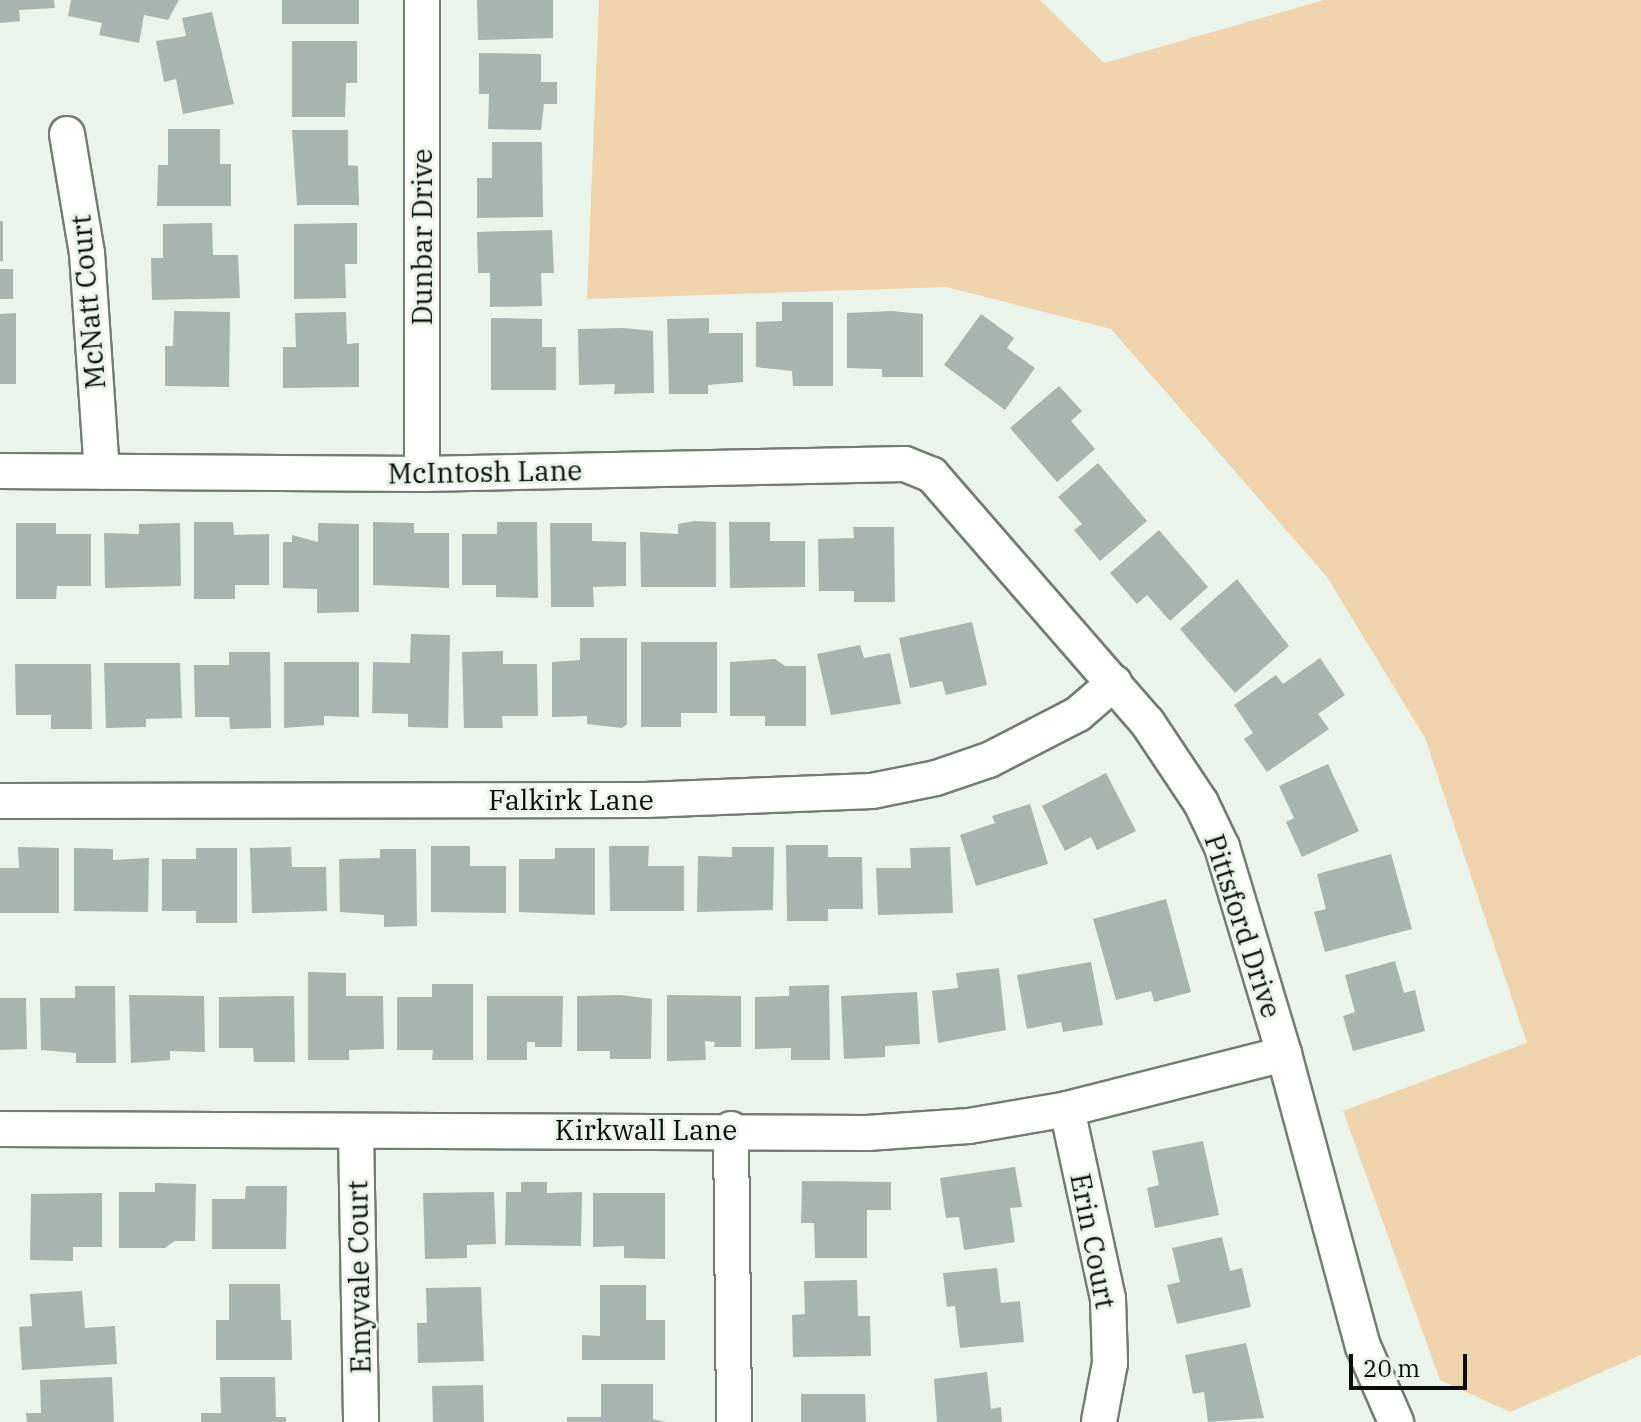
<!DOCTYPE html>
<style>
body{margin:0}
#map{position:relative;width:1641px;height:1422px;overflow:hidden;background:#ebf4eb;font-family:"IBM Plex Serif",serif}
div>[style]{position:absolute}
.green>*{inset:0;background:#eed3ad}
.building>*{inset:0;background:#a8b4b0}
.roads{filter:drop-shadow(2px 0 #747c74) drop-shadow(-2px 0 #747c74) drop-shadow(0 2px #747c74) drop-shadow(0 -2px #747c74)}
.minor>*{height:34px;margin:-17px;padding:0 17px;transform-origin:17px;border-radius:17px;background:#fff}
span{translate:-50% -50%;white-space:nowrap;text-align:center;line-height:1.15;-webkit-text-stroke:6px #ebf4eb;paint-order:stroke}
.street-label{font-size:28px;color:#0b0e0b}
.scale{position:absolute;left:1349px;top:1354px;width:118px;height:36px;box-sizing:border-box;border:4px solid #0b0e0b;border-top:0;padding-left:10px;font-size:24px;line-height:28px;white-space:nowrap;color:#0b0e0b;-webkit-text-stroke:6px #ebf4eb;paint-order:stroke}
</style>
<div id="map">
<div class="green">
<i style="clip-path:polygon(599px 0,1040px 0,1104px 63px,1324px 0,1641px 0,1641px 1355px,1510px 1412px,1440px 1380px,1343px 1111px,1527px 1043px,1425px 738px,1327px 577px,1111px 329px,947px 287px,587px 299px)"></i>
</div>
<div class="building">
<i style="clip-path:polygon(0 0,54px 0,55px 8px,19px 10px,20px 21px,0 23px)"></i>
<i style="clip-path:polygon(71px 0,179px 0,168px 20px,144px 15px,139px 43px,99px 35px,102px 23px,68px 16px)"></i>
<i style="clip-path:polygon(282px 0,359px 0,359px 24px,282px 24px)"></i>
<i style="clip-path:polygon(477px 0,553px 0,553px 38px,478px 40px)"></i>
<i style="clip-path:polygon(212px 12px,234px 104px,183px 114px,176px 79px,164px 82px,156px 41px,186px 36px,182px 18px)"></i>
<i style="clip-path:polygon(292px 41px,357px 41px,357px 83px,346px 83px,345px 117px,292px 117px)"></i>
<i style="clip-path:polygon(479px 53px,541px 54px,541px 82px,557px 82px,557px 104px,544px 104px,541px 130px,488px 129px,489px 94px,479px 94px)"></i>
<i style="clip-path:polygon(168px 129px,220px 129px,220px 164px,231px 164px,231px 206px,157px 206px,158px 165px,168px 165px)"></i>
<i style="clip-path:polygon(292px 130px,348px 130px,348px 165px,358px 166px,359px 205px,297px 205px)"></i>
<i style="clip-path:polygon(492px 142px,542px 142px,543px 217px,477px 218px,477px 178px,492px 178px)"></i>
<i style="clip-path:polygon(0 221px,3px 221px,3px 261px,0 261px)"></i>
<i style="clip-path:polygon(212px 223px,213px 255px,238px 255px,240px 298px,152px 300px,151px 258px,163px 258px,163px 224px)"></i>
<i style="clip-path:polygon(357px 223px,357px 264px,345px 264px,346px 298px,294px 299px,294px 224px)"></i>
<i style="clip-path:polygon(552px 230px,554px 273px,541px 273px,542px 306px,490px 307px,490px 273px,478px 273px,477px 232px)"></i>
<i style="clip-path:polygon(0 269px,13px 269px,13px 299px,0 299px)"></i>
<i style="clip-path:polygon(782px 302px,833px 302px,833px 386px,793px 386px,792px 371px,756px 367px,756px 322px,782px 321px)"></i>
<i style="clip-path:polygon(174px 311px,230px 312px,229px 387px,165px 386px,165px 346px,173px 346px)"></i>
<i style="clip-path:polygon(892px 311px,923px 314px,923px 377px,882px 377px,882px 369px,847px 368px,847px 313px)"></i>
<i style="clip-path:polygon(346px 312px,347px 344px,359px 343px,359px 387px,283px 388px,283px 347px,296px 347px,295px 313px)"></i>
<i style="clip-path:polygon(16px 313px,16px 384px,0 384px,0 314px)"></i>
<i style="clip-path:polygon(981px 314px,1014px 338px,1007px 348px,1035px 368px,1005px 410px,944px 365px)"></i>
<i style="clip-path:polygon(491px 318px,542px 319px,542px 347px,556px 347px,556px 390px,491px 390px)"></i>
<i style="clip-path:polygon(709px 318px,709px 333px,743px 333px,743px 382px,708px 385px,708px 394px,669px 394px,667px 319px)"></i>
<i style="clip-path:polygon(624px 328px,653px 331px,654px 393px,614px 394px,615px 384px,579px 385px,578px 329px)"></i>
<i style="clip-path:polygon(1059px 386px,1082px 411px,1071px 421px,1095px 449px,1057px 482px,1010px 428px)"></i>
<i style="clip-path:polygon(1098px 463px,1147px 521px,1100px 561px,1074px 530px,1082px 524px,1058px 497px)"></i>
<i style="clip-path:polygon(694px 521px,716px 522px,716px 587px,641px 587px,640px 532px,678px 534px,678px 524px)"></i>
<i style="clip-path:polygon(194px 522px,233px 522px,234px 535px,269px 534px,269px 585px,235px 585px,235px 599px,194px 599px)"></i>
<i style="clip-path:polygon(373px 522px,414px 523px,414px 533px,449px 533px,449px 588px,373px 585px)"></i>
<i style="clip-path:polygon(497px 522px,537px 522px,538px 598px,496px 597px,496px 585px,462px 585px,462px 534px,497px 534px)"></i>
<i style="clip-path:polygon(729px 522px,770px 522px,770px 541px,805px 541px,805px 587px,730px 588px)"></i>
<i style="clip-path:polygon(16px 523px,56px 523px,56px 534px,91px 534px,91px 586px,57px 586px,56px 599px,16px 599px)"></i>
<i style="clip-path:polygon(180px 523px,181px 586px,105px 588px,104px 533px,139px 534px,139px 524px)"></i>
<i style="clip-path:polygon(318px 523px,359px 524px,359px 612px,317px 613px,317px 589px,283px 588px,283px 542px,292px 542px,292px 535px,318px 542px)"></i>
<i style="clip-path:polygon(550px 523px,592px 523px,592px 541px,626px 542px,626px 586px,593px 587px,594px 607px,551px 607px)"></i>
<i style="clip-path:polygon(853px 527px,894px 527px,895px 602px,854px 602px,854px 591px,819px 591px,818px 539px,854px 538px)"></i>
<i style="clip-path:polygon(1159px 530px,1208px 587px,1170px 621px,1147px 595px,1137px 604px,1110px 573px)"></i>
<i style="clip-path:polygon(1237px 579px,1289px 646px,1235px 693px,1180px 629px)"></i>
<i style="clip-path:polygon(972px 622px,987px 685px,946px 695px,942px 681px,910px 688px,899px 638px)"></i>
<i style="clip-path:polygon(411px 634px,450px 635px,448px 728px,408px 727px,408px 714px,372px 713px,373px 662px,410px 663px)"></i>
<i style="clip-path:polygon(580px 638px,627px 638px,627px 724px,622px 728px,587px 724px,587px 716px,552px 717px,552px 662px,580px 660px)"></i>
<i style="clip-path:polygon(641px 642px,717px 642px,717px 713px,681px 713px,681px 727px,641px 727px)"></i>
<i style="clip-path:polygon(860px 645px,864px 658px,890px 653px,901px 704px,831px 715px,817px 654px)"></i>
<i style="clip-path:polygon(503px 651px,503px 664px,537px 664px,538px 716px,502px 716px,503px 728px,464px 728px,462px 652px)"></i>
<i style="clip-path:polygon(229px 652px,270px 652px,271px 728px,230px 729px,229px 717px,195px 717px,194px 665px,229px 665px)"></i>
<i style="clip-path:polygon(1320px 658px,1345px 695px,1318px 714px,1329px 729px,1267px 772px,1244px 739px,1253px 733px,1234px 705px,1276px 675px,1283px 684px)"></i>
<i style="clip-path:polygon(775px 659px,785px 666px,806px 666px,806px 726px,765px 726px,765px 716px,730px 716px,730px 662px)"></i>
<i style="clip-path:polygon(284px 662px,359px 662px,359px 717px,324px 716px,324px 725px,284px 728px)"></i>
<i style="clip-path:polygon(104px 663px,180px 663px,182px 718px,146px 719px,146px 727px,106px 728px)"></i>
<i style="clip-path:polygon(15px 664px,91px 664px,92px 729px,51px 729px,51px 715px,16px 715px)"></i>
<i style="clip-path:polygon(1328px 764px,1359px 831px,1302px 857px,1286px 822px,1294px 818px,1279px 786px)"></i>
<i style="clip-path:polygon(1106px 773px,1136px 831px,1097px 850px,1091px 837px,1065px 851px,1042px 806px)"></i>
<i style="clip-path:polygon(1030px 804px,1048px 864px,976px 886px,960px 835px,995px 823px,992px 816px)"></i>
<i style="clip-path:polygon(786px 845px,828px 845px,828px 857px,862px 857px,863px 909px,828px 909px,828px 921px,787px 921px)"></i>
<i style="clip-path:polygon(431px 846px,470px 846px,470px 866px,506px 866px,506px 913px,431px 912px)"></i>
<i style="clip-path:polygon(609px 846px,649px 846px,648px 866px,684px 866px,684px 911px,610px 911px)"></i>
<i style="clip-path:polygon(18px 847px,59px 848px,59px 913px,0 913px,0 868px,19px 868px)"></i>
<i style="clip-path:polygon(291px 847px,292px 867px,326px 867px,327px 911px,252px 913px,250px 848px)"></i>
<i style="clip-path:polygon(732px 847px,774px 847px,773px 910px,697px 912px,698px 856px,732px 857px)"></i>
<i style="clip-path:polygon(950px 847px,953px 913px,878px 915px,876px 868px,911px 868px,910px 848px)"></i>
<i style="clip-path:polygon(74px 848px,113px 849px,113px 860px,149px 858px,148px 912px,74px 911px)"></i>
<i style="clip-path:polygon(196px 848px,237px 848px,237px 923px,196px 923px,196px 911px,162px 911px,162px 859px,196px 859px)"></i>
<i style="clip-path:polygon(555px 848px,595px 848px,595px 915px,519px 912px,519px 859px,555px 859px)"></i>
<i style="clip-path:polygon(380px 849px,416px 849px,417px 926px,384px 927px,384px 915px,340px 912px,339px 859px,380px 858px)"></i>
<i style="clip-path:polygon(1391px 854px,1412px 929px,1325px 952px,1314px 912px,1326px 909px,1317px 874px)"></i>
<i style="clip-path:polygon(1166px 899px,1191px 992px,1154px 1002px,1151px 991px,1116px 1000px,1093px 919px)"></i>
<i style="clip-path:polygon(1395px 961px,1404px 993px,1415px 990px,1425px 1031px,1353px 1051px,1343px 1016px,1355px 1012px,1345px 975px)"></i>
<i style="clip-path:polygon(1091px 962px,1103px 1025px,1063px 1032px,1061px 1022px,1027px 1029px,1017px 975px)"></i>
<i style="clip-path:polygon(999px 968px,1006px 1030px,938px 1043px,932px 991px,958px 988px,956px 973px)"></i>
<i style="clip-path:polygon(308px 972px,346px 973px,346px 996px,383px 996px,384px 1049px,349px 1050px,349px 1060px,308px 1060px)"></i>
<i style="clip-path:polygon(432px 984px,473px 984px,473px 1060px,432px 1060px,433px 1050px,397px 1050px,397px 997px,432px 997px)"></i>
<i style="clip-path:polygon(829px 985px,830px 1060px,791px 1060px,791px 1048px,755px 1049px,755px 997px,789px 996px,789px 986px)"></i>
<i style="clip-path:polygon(75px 986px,115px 986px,116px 1063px,76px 1063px,76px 1053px,41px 1050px,40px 998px,75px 998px)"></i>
<i style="clip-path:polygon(917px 992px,920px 1044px,885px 1046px,885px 1057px,844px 1059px,841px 996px)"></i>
<i style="clip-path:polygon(129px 995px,204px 996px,205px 1052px,170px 1051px,170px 1060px,131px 1063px)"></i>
<i style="clip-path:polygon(621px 995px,652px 999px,651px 1059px,610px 1059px,610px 1051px,577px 1051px,577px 996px)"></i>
<i style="clip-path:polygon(667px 995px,741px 996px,741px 1047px,714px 1047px,715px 1042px,705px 1041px,706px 1060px,667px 1061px)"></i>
<i style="clip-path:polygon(294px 996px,295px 1062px,254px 1062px,253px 1048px,219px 1048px,219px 997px)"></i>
<i style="clip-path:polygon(487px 996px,563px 996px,562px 1047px,535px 1047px,535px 1042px,527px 1042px,527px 1060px,487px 1060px)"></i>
<i style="clip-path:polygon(0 998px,26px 998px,27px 1049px,0 1050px)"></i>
<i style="clip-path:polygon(1203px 1141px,1219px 1215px,1155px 1228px,1147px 1188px,1159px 1185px,1152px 1151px)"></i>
<i style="clip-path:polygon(1015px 1167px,1022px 1207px,1010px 1208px,1015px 1242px,964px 1250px,959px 1217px,946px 1218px,940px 1178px)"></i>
<i style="clip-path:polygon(802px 1181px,891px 1182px,891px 1210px,867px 1210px,867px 1258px,815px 1258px,814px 1223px,801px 1223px)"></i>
<i style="clip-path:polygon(521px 1182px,547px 1182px,547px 1193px,582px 1192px,581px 1246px,505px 1245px,506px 1192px,521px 1192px)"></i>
<i style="clip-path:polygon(155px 1183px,196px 1184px,195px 1241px,175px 1241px,165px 1248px,119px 1248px,119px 1192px,155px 1192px)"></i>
<i style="clip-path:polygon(246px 1186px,287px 1186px,286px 1249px,212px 1249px,212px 1199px,245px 1199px)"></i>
<i style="clip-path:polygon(494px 1192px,496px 1244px,467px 1245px,467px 1258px,425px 1259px,423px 1193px)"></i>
<i style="clip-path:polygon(102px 1193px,102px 1247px,73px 1247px,73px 1261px,30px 1260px,31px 1194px)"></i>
<i style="clip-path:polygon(593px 1193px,665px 1193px,665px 1259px,624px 1258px,624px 1246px,593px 1247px)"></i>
<i style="clip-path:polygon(1222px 1237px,1230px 1271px,1242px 1268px,1251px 1307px,1177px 1324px,1167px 1285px,1180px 1282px,1172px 1248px)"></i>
<i style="clip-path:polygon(997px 1268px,1001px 1303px,1020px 1301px,1024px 1342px,960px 1348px,955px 1306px,947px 1307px,943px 1273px)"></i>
<i style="clip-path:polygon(857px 1280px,858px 1316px,870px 1316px,871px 1356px,793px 1357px,792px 1315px,805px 1314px,804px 1281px)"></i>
<i style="clip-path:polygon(229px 1284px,280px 1284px,281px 1320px,291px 1320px,292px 1360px,216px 1360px,216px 1320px,229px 1320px)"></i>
<i style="clip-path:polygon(600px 1285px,646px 1285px,646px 1320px,665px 1320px,665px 1360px,582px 1360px,582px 1335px,600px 1336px)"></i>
<i style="clip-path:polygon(481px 1287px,484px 1361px,418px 1363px,417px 1323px,427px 1323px,426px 1288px)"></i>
<i style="clip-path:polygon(82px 1291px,85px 1328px,115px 1326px,117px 1364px,22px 1370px,19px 1327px,32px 1326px,30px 1294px)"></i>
<i style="clip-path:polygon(1246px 1343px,1264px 1418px,1208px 1422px,1204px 1392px,1193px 1394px,1185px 1355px)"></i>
<i style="clip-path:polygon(987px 1372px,991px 1409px,1001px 1407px,1002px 1422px,937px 1422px,934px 1379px)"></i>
<i style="clip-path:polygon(112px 1377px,114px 1422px,27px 1422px,26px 1413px,41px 1413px,40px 1380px)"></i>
<i style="clip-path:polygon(220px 1377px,275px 1377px,276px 1417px,286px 1417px,286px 1422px,201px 1422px,201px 1413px,221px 1413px)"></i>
<i style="clip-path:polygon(601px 1384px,653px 1384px,653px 1419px,665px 1422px,567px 1422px,567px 1417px,601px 1417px)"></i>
<i style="clip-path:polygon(483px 1385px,484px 1422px,433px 1422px,432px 1386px)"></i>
<i style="clip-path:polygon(801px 1394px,865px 1394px,866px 1422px,801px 1422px)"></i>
</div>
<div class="roads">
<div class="minor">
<i style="left:67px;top:134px;width:121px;rotate:80.5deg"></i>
<i style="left:87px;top:253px;width:219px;rotate:86.1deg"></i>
<i style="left:0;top:471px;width:422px;rotate:0.4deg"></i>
<i style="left:422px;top:474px;width:483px;rotate:-1.2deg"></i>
<i style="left:905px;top:464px;width:29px;rotate:22deg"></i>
<i style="left:932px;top:475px;width:327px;rotate:49deg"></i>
<i style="left:1147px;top:722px;width:97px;rotate:56.3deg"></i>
<i style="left:1201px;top:803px;width:49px;rotate:64.5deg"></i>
<i style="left:1222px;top:847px;width:216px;rotate:73.3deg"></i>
<i style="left:1284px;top:1054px;width:302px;rotate:74.9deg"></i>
<i style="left:1363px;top:1346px;width:83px;rotate:66.5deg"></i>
<i style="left:422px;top:474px;width:474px;rotate:-90deg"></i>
<i style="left:0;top:801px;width:645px;rotate:-0.09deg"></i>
<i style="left:645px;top:800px;width:227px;rotate:-2.3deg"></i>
<i style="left:872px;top:791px;width:65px;rotate:-11.5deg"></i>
<i style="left:936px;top:778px;width:56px;rotate:-18.8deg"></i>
<i style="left:989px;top:760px;width:100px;rotate:-27.3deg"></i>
<i style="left:1078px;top:714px;width:48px;rotate:-40.7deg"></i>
<i style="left:1067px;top:1109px;width:194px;rotate:77.8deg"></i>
<i style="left:1108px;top:1299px;width:64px;rotate:88.2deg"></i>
<i style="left:1110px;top:1363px;width:59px;rotate:100.7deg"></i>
<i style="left:0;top:1129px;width:867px;rotate:0.26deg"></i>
<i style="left:867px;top:1133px;width:102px;rotate:-3.9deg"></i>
<i style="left:969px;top:1126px;width:99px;rotate:-9.8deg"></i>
<i style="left:1067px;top:1109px;width:224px;rotate:-14.2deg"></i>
<i style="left:731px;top:1129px;width:293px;rotate:89.4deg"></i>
<i style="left:356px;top:1131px;width:291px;rotate:89deg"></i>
</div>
</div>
<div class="street-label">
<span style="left:422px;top:237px;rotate:-90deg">Dunbar Drive</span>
<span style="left:88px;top:302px;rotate:-95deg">McNatt Court</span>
<span style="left:485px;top:472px;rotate:-1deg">McIntosh Lane</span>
<span style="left:571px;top:800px">Falkirk Lane</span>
<span style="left:1243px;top:926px;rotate:72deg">Pittsford Drive</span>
<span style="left:646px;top:1130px">Kirkwall Lane</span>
<span style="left:1093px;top:1241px;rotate:79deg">Erin Court</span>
<span style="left:359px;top:1277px;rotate:-91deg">Emyvale Court</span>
</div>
<div class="scale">20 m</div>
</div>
